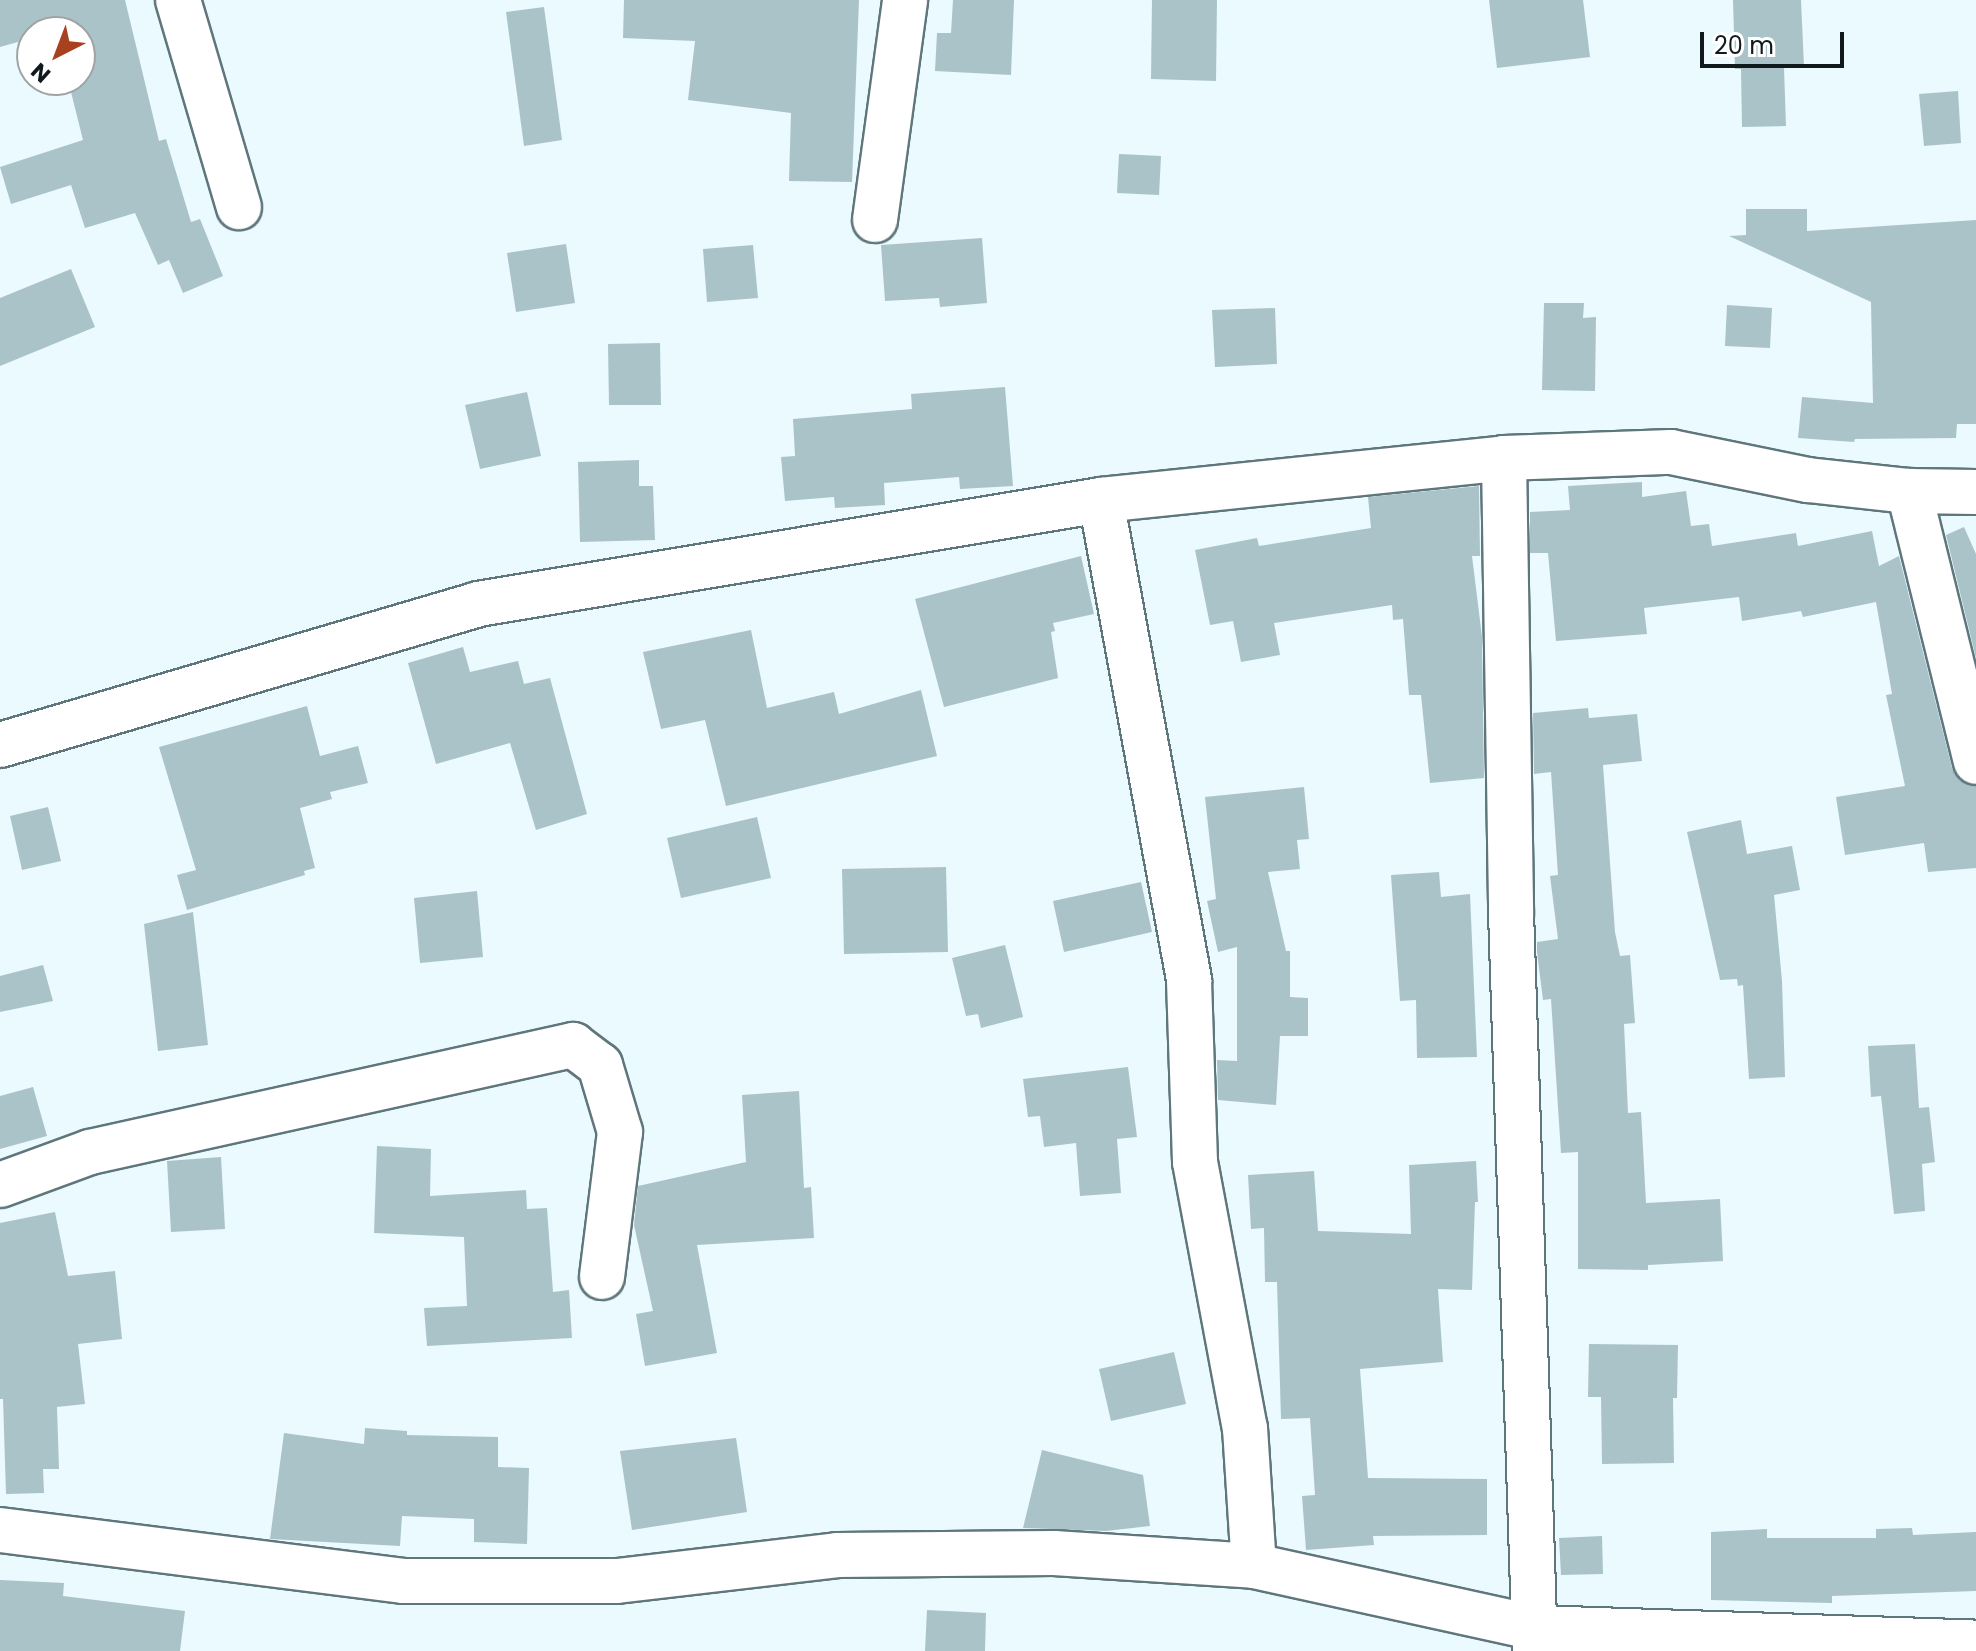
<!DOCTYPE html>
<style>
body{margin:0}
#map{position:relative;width:1976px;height:1651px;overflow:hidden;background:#eafafe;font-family:Poppins,sans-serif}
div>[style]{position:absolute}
.building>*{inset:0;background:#aac3c9}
.roads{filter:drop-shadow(2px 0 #5f767c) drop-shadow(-2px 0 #5f767c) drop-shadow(0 2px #5f767c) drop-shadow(0 -2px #5f767c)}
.minor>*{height:44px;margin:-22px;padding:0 22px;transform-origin:22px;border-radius:22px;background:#fff}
span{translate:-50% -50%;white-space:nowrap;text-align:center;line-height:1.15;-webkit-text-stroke:8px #fff;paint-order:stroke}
.north{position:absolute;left:16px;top:16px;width:80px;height:80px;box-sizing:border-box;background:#fff;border:2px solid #9fa3a4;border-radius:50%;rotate:222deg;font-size:22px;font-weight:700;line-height:32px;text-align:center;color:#10191b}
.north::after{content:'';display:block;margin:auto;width:28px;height:36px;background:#a84120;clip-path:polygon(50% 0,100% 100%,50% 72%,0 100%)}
.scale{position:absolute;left:1700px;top:32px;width:144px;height:36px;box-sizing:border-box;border:4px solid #10191b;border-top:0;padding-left:10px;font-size:24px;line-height:28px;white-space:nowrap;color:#10191b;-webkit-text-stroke:6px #fff;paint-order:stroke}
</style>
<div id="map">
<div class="building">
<i style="clip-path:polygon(0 0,125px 0,159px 141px,166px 139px,191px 222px,200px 219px,223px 276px,183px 293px,169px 260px,158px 265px,135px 213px,85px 228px,71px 185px,11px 204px,0 167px,83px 140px,68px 80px,80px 80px,80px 32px,32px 32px,32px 38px,0 47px)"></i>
<i style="clip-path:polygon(624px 0,859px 0,852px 182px,789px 181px,791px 113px,688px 100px,695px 41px,623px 38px)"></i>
<i style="clip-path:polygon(953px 0,1014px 0,1011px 75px,935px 71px,937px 33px,951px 33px)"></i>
<i style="clip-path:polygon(1152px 0,1217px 0,1216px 81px,1151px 79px)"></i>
<i style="clip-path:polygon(1489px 0,1583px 0,1590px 57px,1497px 68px)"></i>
<i style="clip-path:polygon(1733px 0,1801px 0,1804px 67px,1784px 68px,1786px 126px,1742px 127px,1741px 69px,1735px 69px)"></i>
<i style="clip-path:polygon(544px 7px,562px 140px,524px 146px,506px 12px)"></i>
<i style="clip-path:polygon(1958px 91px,1961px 143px,1924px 146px,1919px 94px)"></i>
<i style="clip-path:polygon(1119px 154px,1161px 156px,1159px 195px,1117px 193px)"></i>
<i style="clip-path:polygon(1746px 209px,1807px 209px,1807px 231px,1976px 220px,1976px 424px,1957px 424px,1956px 438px,1855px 439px,1854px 442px,1798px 438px,1802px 397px,1873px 403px,1871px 302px,1729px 236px,1746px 235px)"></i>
<i style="clip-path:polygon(982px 238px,987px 303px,940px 307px,939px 298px,885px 301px,881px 245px)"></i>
<i style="clip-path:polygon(566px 244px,575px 303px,516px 312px,507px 253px)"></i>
<i style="clip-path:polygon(753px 245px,758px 298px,707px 302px,703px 249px)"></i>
<i style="clip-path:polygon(71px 269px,95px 327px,0 366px,0 298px)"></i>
<i style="clip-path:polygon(1544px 303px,1584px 303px,1583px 318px,1596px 317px,1595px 391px,1542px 390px)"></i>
<i style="clip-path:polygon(1727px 305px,1772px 308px,1770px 348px,1725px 346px)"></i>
<i style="clip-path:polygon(1275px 308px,1277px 364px,1215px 367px,1212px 310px)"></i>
<i style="clip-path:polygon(660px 343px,661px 405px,609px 405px,608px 344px)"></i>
<i style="clip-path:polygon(1005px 387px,1013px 486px,960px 489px,959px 477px,884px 483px,885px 505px,835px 508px,834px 497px,785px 501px,781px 457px,795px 456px,793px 419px,912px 409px,911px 394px)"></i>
<i style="clip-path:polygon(527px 392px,541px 456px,480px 469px,465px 405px)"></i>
<i style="clip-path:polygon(639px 460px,639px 486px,653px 486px,655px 540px,580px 542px,578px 462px)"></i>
<i style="clip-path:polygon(1642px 482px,1642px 497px,1686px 491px,1691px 526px,1709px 524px,1712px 546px,1796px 533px,1798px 546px,1872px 531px,1879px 566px,1899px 556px,1952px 768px,1959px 780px,1976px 786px,1976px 868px,1928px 872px,1924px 843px,1845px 855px,1836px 797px,1905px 786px,1886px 695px,1892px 694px,1876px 602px,1803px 617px,1801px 611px,1742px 621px,1739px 597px,1644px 608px,1647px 634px,1556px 641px,1548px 553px,1530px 553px,1530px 512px,1570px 510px,1568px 486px)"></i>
<i style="clip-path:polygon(1479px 486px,1480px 556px,1472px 556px,1482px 637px,1484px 778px,1430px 783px,1421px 695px,1409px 695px,1403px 619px,1393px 620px,1392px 605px,1274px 623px,1280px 655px,1241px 662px,1233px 621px,1210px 625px,1195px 550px,1257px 538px,1259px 546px,1371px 528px,1368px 497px)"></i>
<i style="clip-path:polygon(1964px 527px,1976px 554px,1976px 658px,1946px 535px)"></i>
<i style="clip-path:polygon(1081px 556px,1094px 614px,1053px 623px,1055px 631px,1051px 632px,1058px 678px,944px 707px,915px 599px)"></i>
<i style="clip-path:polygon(751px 630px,767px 708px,834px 692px,839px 714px,921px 690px,937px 756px,726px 806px,705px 720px,661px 729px,643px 652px)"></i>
<i style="clip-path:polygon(463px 647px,470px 672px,518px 661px,524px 684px,550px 678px,587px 814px,536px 830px,510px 743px,436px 764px,408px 663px)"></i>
<i style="clip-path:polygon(307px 706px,320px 756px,358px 746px,368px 783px,330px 792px,332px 799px,300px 808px,315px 868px,304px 871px,305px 875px,187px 910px,177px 875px,196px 870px,159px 747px)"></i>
<i style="clip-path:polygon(1588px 708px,1589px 718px,1637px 714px,1642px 761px,1603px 765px,1615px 932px,1620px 956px,1630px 955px,1635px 1023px,1624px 1024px,1628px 1113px,1641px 1112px,1646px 1203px,1720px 1199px,1723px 1261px,1648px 1265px,1648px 1270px,1578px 1269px,1578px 1152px,1561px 1153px,1551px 999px,1543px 1000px,1537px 952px,1537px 942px,1558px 939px,1550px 876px,1558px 875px,1551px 772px,1534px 774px,1533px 713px)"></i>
<i style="clip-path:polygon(1304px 787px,1309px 839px,1297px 840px,1300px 869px,1268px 872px,1286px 951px,1290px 951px,1290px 997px,1308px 998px,1308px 1036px,1280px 1036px,1276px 1105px,1218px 1100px,1217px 1060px,1237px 1061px,1237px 947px,1218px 952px,1207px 901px,1216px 899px,1205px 797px)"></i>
<i style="clip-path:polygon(48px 807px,61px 861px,22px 870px,10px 816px)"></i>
<i style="clip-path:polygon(757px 817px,771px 878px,681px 898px,667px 838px)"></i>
<i style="clip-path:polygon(1741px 820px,1747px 854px,1792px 846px,1800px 890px,1774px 895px,1782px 981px,1785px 1077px,1749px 1079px,1743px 985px,1738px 986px,1737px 979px,1720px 980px,1687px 832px)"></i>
<i style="clip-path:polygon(946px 867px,948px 952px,844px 954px,842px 869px)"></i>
<i style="clip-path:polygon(1439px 872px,1441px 897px,1470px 894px,1477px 1057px,1417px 1058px,1416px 1000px,1400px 1001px,1391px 875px)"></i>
<i style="clip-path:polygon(1141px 882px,1152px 932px,1064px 952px,1053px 901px)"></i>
<i style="clip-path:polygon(477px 891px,483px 957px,420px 963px,414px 898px)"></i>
<i style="clip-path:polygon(193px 912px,208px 1045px,158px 1051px,144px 924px)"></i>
<i style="clip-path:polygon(1005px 945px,1023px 1017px,981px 1028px,978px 1014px,966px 1016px,952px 958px)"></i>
<i style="clip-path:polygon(43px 965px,53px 1001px,0 1012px,0 976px)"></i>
<i style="clip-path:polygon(1915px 1044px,1919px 1108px,1929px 1107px,1935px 1162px,1922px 1164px,1925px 1211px,1894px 1214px,1881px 1096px,1871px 1097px,1868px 1046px)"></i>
<i style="clip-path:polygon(1128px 1067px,1137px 1137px,1117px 1139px,1121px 1193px,1080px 1196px,1076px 1143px,1044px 1147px,1040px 1116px,1028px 1117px,1023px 1079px)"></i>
<i style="clip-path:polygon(33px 1087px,47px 1136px,0 1149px,0 1096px)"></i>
<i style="clip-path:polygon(799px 1091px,804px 1188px,811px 1187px,814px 1238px,697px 1245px,717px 1353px,645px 1366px,636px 1314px,653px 1311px,634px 1225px,638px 1186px,746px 1162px,742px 1095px)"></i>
<i style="clip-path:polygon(377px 1146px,431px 1149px,430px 1196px,526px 1190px,527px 1209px,547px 1208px,553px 1292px,569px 1290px,572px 1338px,427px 1346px,424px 1308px,467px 1306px,464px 1237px,374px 1233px)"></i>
<i style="clip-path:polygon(221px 1157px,225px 1229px,171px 1232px,167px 1161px)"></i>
<i style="clip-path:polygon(1476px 1161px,1478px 1202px,1475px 1202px,1472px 1290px,1438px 1289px,1443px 1362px,1360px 1369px,1368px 1478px,1487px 1479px,1487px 1535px,1373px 1536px,1374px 1545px,1306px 1550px,1302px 1496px,1315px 1495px,1310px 1418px,1281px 1419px,1277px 1282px,1265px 1282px,1264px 1228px,1251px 1229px,1248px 1175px,1314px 1171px,1318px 1231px,1411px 1234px,1409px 1165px)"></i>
<i style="clip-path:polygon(55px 1212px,68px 1276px,115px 1271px,122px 1339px,78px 1344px,85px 1404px,57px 1407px,59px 1469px,43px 1469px,44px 1493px,6px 1494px,3px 1399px,0 1399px,0 1223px)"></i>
<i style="clip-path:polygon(1589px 1344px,1678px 1345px,1677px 1398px,1673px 1398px,1674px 1463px,1602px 1464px,1601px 1397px,1588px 1397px)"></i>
<i style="clip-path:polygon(1174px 1352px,1186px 1404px,1111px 1421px,1099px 1369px)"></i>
<i style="clip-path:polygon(365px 1428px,407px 1431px,407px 1435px,498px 1437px,498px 1467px,529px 1468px,527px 1544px,474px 1542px,474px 1519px,402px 1516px,400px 1546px,270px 1539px,284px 1433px,364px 1444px)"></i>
<i style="clip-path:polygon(736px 1438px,747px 1512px,632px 1530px,620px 1451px)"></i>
<i style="clip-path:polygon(1042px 1450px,1143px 1475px,1150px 1526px,1106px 1531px,1023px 1528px)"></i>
<i style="clip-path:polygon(1912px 1528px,1913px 1535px,1976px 1532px,1976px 1591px,1832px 1596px,1832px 1603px,1711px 1600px,1711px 1532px,1767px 1529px,1767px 1538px,1876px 1538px,1876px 1529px)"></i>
<i style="clip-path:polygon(1602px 1536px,1603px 1574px,1561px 1575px,1559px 1538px)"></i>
<i style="clip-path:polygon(0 1580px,64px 1583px,63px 1596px,185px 1611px,180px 1651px,0 1651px)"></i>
<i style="clip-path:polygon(927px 1610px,986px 1613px,985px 1651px,925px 1651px)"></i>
</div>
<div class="roads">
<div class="minor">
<i style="left:178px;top:0;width:216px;rotate:73.6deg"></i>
<i style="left:875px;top:220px;width:222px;rotate:-82.2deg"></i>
<i style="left:1504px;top:458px;width:454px;rotate:89.1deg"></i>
<i style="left:1511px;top:912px;width:739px;rotate:88.14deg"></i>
<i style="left:1909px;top:491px;width:279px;rotate:76.1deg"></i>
<i style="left:1101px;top:500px;width:489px;rotate:79.6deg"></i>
<i style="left:1189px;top:981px;width:181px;rotate:88.1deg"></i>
<i style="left:1195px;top:1162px;width:271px;rotate:79.4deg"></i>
<i style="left:1245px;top:1428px;width:138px;rotate:86.3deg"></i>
<i style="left:0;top:745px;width:498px;rotate:-16.4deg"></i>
<i style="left:478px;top:604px;width:632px;rotate:-9.48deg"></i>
<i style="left:1101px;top:500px;width:405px;rotate:-5.9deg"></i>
<i style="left:1504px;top:458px;width:167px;rotate:-2.1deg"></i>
<i style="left:1671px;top:452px;width:140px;rotate:11.6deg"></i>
<i style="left:1808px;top:480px;width:102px;rotate:6.2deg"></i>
<i style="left:1909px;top:491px;width:67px;rotate:0.9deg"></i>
<i style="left:0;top:1185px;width:96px;rotate:-20.1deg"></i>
<i style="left:90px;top:1152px;width:495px;rotate:-12.5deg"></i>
<i style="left:573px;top:1045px;width:34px;rotate:37deg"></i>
<i style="left:600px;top:1065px;width:70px;rotate:73.4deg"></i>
<i style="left:620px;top:1132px;width:146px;rotate:97.1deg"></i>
<i style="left:0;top:1530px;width:406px;rotate:7.2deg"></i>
<i style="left:403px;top:1581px;width:214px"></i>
<i style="left:617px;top:1581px;width:222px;rotate:-6.7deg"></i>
<i style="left:837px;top:1555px;width:217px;rotate:-0.5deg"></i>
<i style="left:1054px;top:1553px;width:200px;rotate:3.7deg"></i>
<i style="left:1254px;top:1566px;width:288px;rotate:12.4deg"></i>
<i style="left:1535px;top:1628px;width:441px;rotate:1.9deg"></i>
</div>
</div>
<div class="north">N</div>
<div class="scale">20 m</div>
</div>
